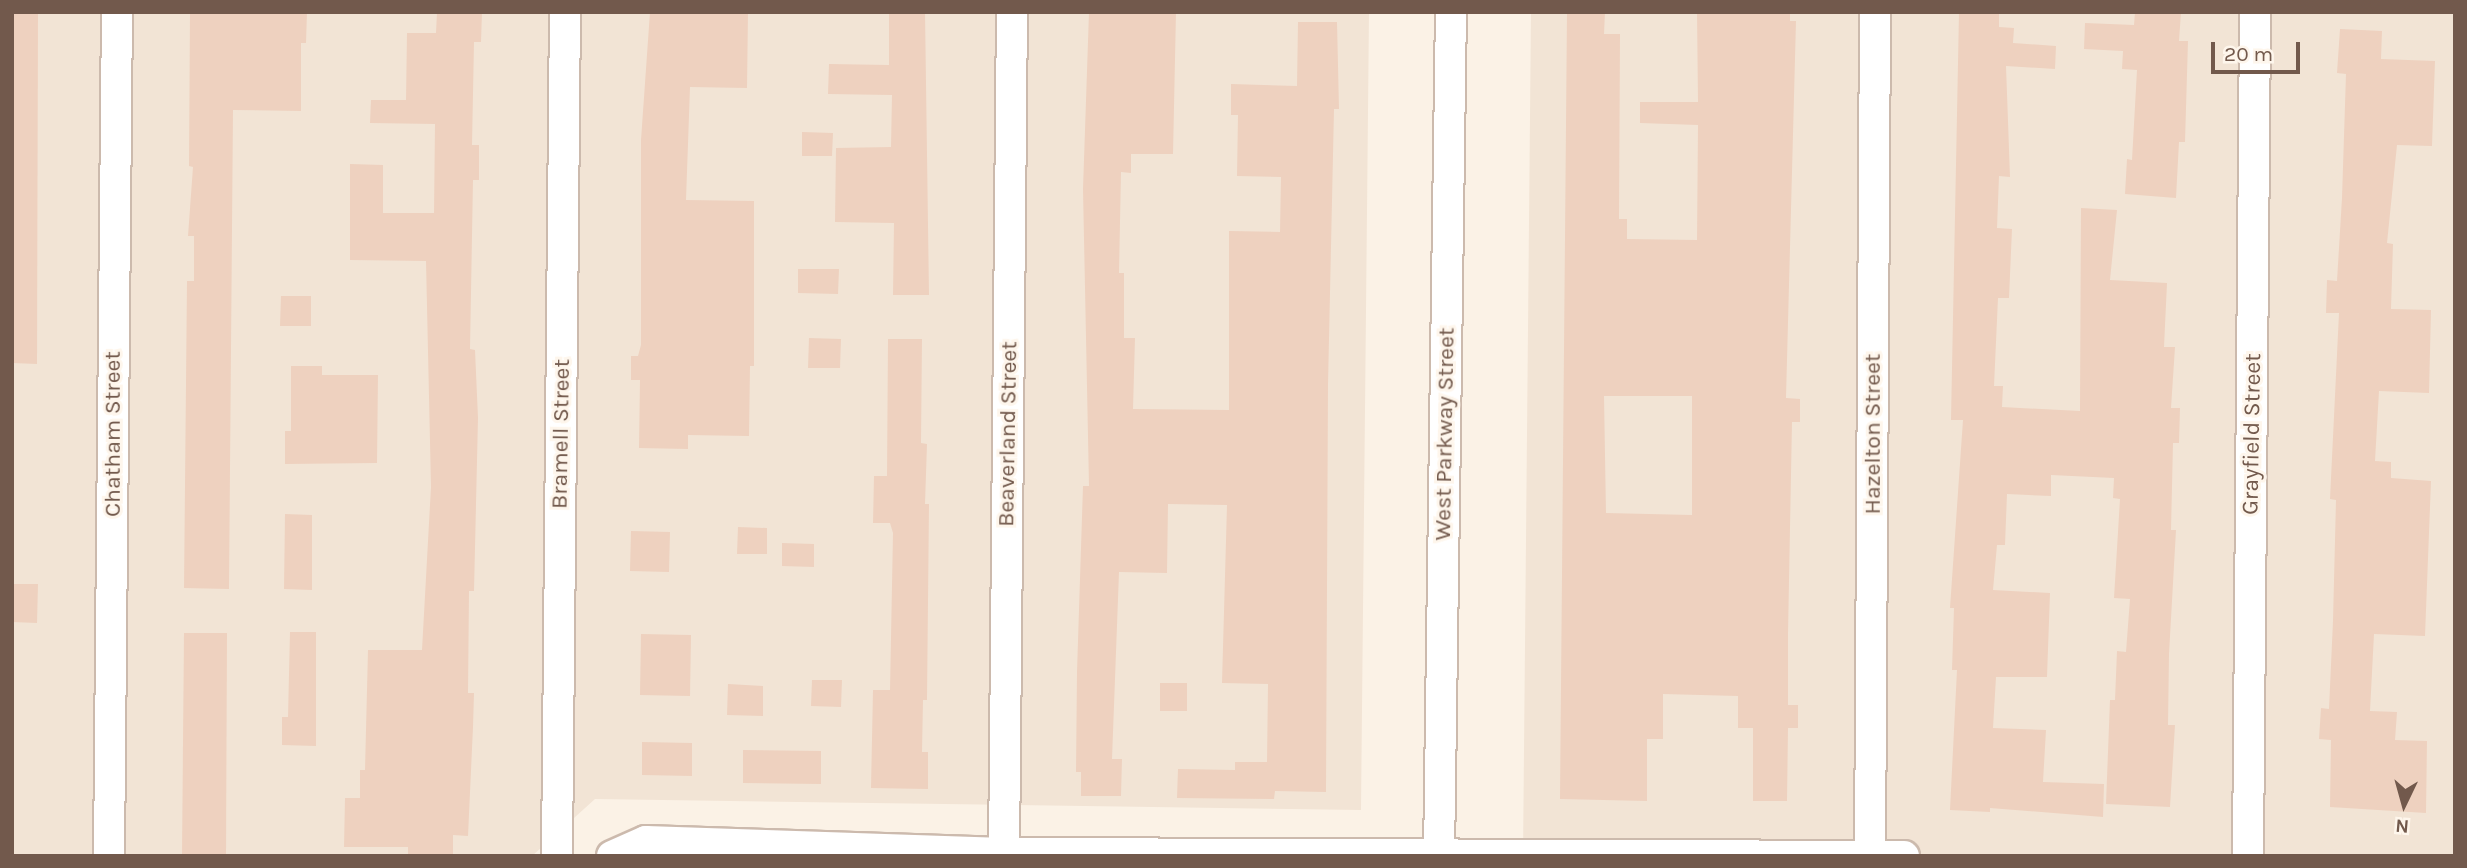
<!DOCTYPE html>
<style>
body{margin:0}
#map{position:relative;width:2467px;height:868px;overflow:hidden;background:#fbf2e6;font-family:Karla,sans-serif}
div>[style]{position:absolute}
.residential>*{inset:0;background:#f2e4d5}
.building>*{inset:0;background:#eed1bf}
.roads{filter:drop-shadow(2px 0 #ccbaad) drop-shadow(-2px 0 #ccbaad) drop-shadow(0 2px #ccbaad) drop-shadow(0 -2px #ccbaad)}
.minor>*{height:30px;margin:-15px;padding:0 15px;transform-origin:15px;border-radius:15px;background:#fff}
span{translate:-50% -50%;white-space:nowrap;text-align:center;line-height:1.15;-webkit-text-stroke:6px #fef6ec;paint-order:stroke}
.street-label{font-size:23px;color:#72594c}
.frame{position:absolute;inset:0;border:14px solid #72594c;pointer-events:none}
.north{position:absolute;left:2369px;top:770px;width:70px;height:70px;-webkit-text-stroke:5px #fef6ec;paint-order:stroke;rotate:185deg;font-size:19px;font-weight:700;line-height:28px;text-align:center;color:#72594c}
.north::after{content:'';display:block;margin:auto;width:24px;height:32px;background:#72594c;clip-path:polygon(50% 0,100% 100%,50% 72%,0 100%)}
.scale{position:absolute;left:2211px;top:42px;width:89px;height:32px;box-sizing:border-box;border:4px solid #72594c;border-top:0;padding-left:9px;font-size:21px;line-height:24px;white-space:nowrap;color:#72594c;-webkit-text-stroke:5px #fef6ec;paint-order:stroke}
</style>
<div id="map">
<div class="residential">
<i style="clip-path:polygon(12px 12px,1369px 12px,1361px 810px,595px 799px,532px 856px,12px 856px)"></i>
<i style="clip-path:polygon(1531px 12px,2455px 12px,2455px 856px,1523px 856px)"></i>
</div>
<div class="building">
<i style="clip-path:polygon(12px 12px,38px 12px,37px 364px,12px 363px)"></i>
<i style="clip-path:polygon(190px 12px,307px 12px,306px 43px,301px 43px,301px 111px,233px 110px,229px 589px,184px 588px,187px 281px,194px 281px,194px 236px,188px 236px,193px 167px,189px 166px)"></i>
<i style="clip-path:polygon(437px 12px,482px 12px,481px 42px,474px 42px,472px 145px,479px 145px,479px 180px,473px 180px,470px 349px,475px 350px,478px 418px,474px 591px,469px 591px,468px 693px,474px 693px,473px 727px,468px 836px,453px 835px,453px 856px,408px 856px,408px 847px,344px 847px,345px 798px,360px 798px,360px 770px,365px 770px,368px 650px,422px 650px,431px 487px,426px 261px,350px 260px,350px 164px,383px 165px,383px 213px,434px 213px,435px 124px,370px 123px,371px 100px,406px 100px,407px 33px,436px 33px)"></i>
<i style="clip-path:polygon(650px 12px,748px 12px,747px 88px,690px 87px,686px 200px,754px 201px,754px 366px,750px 366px,749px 436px,688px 435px,688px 449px,639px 448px,640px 380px,631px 380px,631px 356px,638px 356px,641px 345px,641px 140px)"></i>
<i style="clip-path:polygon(889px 12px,925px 12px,929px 295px,893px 295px,894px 223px,835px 222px,836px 148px,891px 147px,892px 95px,828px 94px,829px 64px,889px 65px)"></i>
<i style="clip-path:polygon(1089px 12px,1176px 12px,1173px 154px,1131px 154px,1131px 173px,1121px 172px,1119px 273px,1124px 273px,1124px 338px,1135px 338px,1133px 409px,1229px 410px,1229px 231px,1280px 232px,1281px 177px,1237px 176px,1238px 115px,1231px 115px,1231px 84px,1297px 86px,1298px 22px,1337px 22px,1339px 109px,1334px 109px,1328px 385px,1326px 792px,1275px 791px,1274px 799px,1177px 798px,1178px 769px,1235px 770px,1235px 762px,1267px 762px,1268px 684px,1222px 683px,1227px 505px,1168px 504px,1167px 573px,1119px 572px,1112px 759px,1122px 759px,1121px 796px,1081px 796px,1081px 772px,1076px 772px,1077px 672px,1083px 486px,1089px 486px,1083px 189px)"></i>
<i style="clip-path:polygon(evenodd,1567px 12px,1605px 12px,1604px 34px,1620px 34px,1619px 219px,1627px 219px,1627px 239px,1697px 240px,1698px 125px,1640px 123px,1640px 102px,1698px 102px,1697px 12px,1790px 14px,1790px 21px,1796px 21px,1786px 398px,1800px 399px,1800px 422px,1792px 422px,1788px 634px,1788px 705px,1798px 705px,1798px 728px,1788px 728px,1787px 801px,1753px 801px,1753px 728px,1738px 728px,1738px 696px,1663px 694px,1663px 739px,1647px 739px,1647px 801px,1560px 799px,1567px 12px,1604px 396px,1692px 396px,1692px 515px,1606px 513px,1604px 396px)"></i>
<i style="clip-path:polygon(1959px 12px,1999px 12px,1999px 27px,2014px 28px,2013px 43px,2056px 46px,2055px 69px,2006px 66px,2010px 177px,1999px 176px,1997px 228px,2012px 229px,2009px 298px,1998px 298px,1994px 386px,2003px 386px,2002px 407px,2080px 411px,2081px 208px,2117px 210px,2110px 280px,2167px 283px,2164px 347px,2175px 347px,2171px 408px,2180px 408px,2179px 443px,2173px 443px,2171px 530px,2176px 530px,2169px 654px,2168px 725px,2175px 725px,2170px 807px,2106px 804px,2110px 700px,2115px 700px,2117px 651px,2126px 652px,2130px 599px,2114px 598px,2120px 499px,2113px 498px,2114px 478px,2051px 475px,2051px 496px,2007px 494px,2005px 545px,1997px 545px,1993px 590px,2050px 593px,2047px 677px,1996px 677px,1993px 728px,2046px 730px,2043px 782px,2104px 784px,2103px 817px,1990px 808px,1990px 812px,1950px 810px,1957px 670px,1952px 670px,1954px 608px,1950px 608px,1963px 420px,1951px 420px)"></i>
<i style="clip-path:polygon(2135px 12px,2181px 12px,2179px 41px,2188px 41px,2185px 142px,2179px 142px,2176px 198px,2125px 194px,2127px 159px,2132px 160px,2137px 70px,2122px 69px,2123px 51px,2084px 49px,2085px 23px,2134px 25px)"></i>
<i style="clip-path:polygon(2340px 29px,2382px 31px,2381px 59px,2435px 61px,2432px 146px,2397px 145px,2387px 243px,2393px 244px,2391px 309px,2431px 310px,2429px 393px,2379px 391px,2375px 461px,2391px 462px,2391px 478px,2431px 481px,2425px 636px,2374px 634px,2370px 711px,2397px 712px,2395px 740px,2427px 741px,2426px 813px,2330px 807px,2331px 740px,2319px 739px,2321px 708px,2329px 709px,2333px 621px,2336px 500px,2330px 499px,2339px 313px,2326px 313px,2327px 280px,2337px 281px,2342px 198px,2346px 74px,2337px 73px)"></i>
<i style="clip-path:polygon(802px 132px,833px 133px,832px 156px,802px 156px)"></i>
<i style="clip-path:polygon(798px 269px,839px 269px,838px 294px,798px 293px)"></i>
<i style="clip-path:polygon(281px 296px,311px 296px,311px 326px,280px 326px)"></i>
<i style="clip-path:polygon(809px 338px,841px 339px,840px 368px,808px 368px)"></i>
<i style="clip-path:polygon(888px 339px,922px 339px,921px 443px,927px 444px,925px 504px,929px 504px,927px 700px,923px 700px,922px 752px,928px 752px,928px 789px,871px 788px,873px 690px,890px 690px,893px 533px,890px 523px,873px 523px,874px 476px,887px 476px)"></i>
<i style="clip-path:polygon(291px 366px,322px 366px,322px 375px,378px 375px,377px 463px,285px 464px,285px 431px,291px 431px)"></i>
<i style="clip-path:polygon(285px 514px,312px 515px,312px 590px,284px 589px)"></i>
<i style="clip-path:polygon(738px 527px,767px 528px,767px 554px,737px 554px)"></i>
<i style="clip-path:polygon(631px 531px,670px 532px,669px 572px,630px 571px)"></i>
<i style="clip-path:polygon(782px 543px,814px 544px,814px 567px,782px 566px)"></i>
<i style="clip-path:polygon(12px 584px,38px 584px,37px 623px,12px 622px)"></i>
<i style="clip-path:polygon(290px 632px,316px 632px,316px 746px,282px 745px,282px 717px,288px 717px)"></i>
<i style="clip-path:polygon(184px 633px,227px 633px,226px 856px,182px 856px)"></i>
<i style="clip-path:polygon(641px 634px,691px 635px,690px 696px,640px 695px)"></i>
<i style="clip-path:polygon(812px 680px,842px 680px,841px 707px,811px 706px)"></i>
<i style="clip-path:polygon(1160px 683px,1187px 683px,1187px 711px,1160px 711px)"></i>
<i style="clip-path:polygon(728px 684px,763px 686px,763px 716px,727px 715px)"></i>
<i style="clip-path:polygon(642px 742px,692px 743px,692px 776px,642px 775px)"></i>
<i style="clip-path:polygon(743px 750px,821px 751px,821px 784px,743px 783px)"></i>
</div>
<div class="roads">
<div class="minor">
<i style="left:109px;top:856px;width:844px;rotate:-89.46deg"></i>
<i style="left:557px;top:856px;width:844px;rotate:-89.46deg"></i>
<i style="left:612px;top:856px;width:37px;rotate:-24deg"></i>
<i style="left:646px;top:841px;width:358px;rotate:1.9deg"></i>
<i style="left:1004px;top:853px;width:900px;rotate:0.19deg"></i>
<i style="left:1004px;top:856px;width:844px;rotate:-89.46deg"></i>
<i style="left:1439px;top:856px;width:844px;rotate:-89.19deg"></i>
<i style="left:1870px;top:856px;width:844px;rotate:-89.66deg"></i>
<i style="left:2248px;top:856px;width:844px;rotate:-89.52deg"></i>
</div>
</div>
<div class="street-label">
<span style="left:113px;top:434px;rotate:-90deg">Chatham Street</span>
<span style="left:561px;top:434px;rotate:-89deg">Bramell Street</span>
<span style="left:1008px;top:434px;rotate:-89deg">Beaverland Street</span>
<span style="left:1445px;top:434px;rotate:-89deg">West Parkway Street</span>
<span style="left:1873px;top:434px;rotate:-90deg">Hazelton Street</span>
<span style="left:2252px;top:434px;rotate:-89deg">Grayfield Street</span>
</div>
<div class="frame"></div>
<div class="north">N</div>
<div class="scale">20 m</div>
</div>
